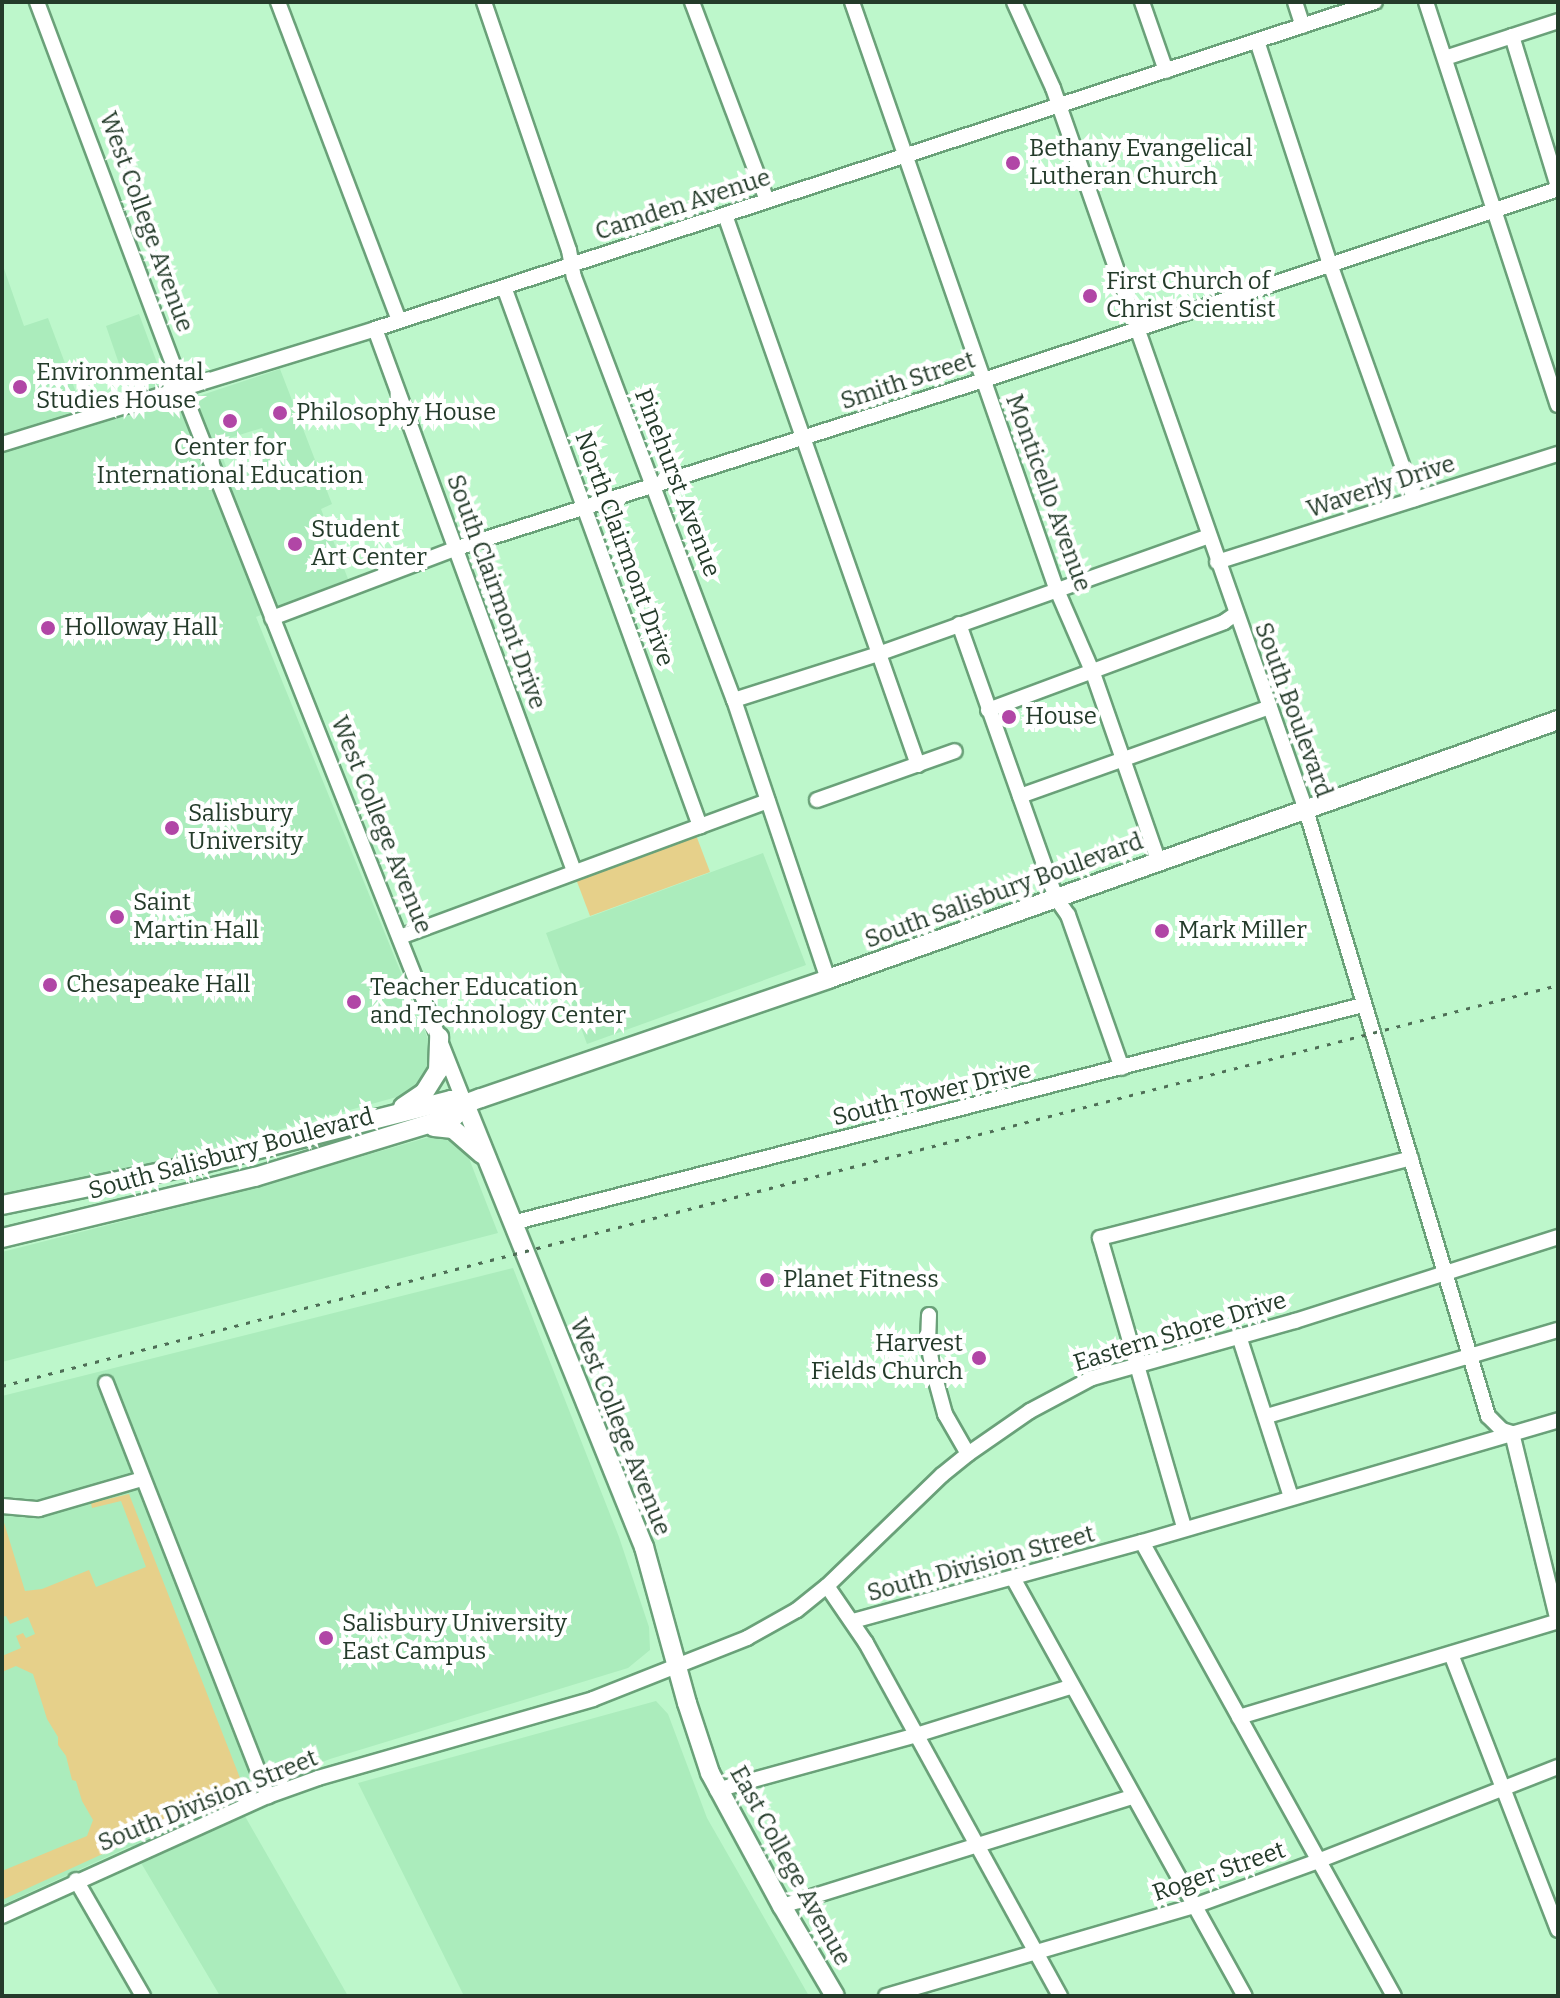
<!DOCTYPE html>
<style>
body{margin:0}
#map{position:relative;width:1560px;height:1998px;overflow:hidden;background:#bdf7cb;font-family:Bitter,serif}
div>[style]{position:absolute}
.built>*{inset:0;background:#abecbc}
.green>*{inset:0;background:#e6d08a}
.roads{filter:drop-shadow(2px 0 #6aa179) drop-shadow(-2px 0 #6aa179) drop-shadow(0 2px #6aa179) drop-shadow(0 -2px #6aa179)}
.minor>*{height:14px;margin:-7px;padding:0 7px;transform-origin:7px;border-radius:7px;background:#fff}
.major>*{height:18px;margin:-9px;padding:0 9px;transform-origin:9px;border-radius:9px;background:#fff}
.rail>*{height:3px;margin-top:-1.5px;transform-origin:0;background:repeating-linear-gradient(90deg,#4e6e56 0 4px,transparent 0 12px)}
.dots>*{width:22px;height:22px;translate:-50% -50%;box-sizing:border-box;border:4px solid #fff;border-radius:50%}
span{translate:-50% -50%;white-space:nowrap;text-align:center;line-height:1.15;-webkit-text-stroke:8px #fff;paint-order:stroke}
.poi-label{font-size:24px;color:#243b2a}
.left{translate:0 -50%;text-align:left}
.right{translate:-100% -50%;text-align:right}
.street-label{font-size:24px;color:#243b2a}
.frame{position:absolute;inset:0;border:4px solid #243b2a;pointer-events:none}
</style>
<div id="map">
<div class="built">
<i style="clip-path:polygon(evenodd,2px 263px,24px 326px,48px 318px,80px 403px,128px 390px,106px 326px,139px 314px,163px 379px,189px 370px,199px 396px,280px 369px,332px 504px,321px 509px,348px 579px,256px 617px,428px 1039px,430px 1072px,404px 1095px,119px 1174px,2px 1195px,2px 263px,262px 428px,273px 454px,227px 469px,217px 442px,262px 428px)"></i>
<i style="clip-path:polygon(763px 853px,806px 965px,587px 1044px,546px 933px)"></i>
<i style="clip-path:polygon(436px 1135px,465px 1148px,498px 1233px,2px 1362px,2px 1252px,211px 1199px,234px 1189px,246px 1190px)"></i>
<i style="clip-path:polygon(513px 1268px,619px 1537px,649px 1627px,650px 1650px,628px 1668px,330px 1759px,234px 1797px,348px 1996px,220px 1996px,131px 1846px,2px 1905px,2px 1396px)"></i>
<i style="clip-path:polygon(656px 1701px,668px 1714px,707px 1818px,809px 1996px,464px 1996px,358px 1783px)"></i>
</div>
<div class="green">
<i style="clip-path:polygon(696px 835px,710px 872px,590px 916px,576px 879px)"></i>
<i style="clip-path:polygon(129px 1494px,240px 1778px,225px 1798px,2px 1900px,2px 1871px,87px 1836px,93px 1820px,82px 1801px,76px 1781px,72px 1780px,66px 1756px,58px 1745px,58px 1737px,47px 1719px,33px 1674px,16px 1666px,2px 1672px,2px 1656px,21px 1648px,16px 1636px,23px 1633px,26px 1638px,35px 1634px,28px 1617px,10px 1624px,6px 1616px,2px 1617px,2px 1516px,25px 1591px,42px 1589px,89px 1570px,96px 1587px,146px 1567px,121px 1501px,92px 1508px,91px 1503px)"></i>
</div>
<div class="roads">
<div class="minor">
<i style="left:37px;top:2px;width:424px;rotate:69.4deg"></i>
<i style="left:186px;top:399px;width:758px;rotate:68.41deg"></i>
<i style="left:278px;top:2px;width:341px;rotate:69.2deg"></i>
<i style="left:484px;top:2px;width:262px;rotate:71.1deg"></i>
<i style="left:569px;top:250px;width:27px;rotate:80deg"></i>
<i style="left:574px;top:277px;width:452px;rotate:69.3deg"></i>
<i style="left:734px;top:700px;width:294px;rotate:71.4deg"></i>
<i style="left:692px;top:2px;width:212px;rotate:69.3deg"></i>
<i style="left:852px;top:2px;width:620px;rotate:70.81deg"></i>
<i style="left:1056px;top:588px;width:93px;rotate:66.5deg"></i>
<i style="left:1093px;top:673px;width:200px;rotate:70.8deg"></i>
<i style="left:1014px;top:2px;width:94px;rotate:65.6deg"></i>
<i style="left:1053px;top:88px;width:765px;rotate:70.69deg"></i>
<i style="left:1306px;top:810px;width:633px;rotate:73.28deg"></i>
<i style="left:1488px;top:1416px;width:20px;rotate:45deg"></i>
<i style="left:1502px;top:1430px;width:10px;rotate:17deg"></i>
<i style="left:1512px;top:1433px;width:195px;rotate:76.3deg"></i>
<i style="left:1142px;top:2px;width:73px;rotate:70.8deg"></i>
<i style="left:1295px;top:2px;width:25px;rotate:72deg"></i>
<i style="left:1426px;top:2px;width:424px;rotate:71.9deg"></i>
<i style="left:1512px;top:36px;width:157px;rotate:73deg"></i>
<i style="left:1257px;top:41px;width:235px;rotate:71.9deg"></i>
<i style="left:1330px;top:264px;width:250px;rotate:70.3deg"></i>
<i style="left:1445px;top:58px;width:119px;rotate:-18.1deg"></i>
<i style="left:725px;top:215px;width:583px;rotate:70.66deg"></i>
<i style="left:504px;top:287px;width:574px;rotate:70.02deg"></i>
<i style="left:375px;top:329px;width:577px;rotate:69.84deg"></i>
<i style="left:2px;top:444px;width:390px;rotate:-17.1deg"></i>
<i style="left:375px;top:329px;width:1052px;rotate:-18.11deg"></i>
<i style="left:1217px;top:562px;width:358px;rotate:-17.6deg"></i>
<i style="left:272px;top:618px;width:198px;rotate:-20.7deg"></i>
<i style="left:457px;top:548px;width:553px;rotate:-17.68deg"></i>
<i style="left:984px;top:380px;width:605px;rotate:-18.4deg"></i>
<i style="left:959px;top:624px;width:291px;rotate:70.5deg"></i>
<i style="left:1056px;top:898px;width:21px;rotate:55deg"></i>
<i style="left:1068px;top:915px;width:162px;rotate:70.6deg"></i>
<i style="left:734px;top:700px;width:151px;rotate:-17.7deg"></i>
<i style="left:878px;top:654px;width:349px;rotate:-19.6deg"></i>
<i style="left:988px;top:710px;width:252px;rotate:-20.4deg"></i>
<i style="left:1224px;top:622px;width:12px;rotate:-35deg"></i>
<i style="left:1020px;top:796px;width:265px;rotate:-19.6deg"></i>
<i style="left:817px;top:800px;width:146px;rotate:-19.5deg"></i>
<i style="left:400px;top:937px;width:392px;rotate:-20.3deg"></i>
<i style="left:512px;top:1223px;width:878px;rotate:-14.37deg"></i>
<i style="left:929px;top:1315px;width:27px;rotate:92deg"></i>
<i style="left:928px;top:1342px;width:28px;rotate:80deg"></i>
<i style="left:933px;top:1370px;width:46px;rotate:74.7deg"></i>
<i style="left:945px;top:1414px;width:46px;rotate:60.1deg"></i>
<i style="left:1239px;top:1336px;width:169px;rotate:72.1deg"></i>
<i style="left:106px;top:1383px;width:444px;rotate:68.6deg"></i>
<i style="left:1267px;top:1416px;width:303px;rotate:-16.5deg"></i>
<i style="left:2px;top:1506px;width:37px;rotate:5deg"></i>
<i style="left:39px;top:1509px;width:107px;rotate:-16.2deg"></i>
<i style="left:1184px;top:1527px;width:301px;rotate:-106.2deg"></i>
<i style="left:1100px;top:1238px;width:321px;rotate:-14.4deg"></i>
<i style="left:1142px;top:1542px;width:519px;rotate:60.97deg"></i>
<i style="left:1013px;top:1578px;width:478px;rotate:61deg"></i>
<i style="left:827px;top:1586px;width:69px;rotate:55.6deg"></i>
<i style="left:866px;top:1643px;width:403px;rotate:61.2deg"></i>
<i style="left:853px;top:1621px;width:300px;rotate:-15.3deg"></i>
<i style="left:1142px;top:1542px;width:434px;rotate:-16.3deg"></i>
<i style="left:1451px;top:1654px;width:296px;rotate:68.8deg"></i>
<i style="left:1239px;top:1717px;width:333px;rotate:-16.7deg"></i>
<i style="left:717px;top:1790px;width:206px;rotate:-15.4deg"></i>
<i style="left:916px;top:1735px;width:161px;rotate:-17.3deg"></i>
<i style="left:76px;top:1880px;width:134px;rotate:60deg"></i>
<i style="left:782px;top:1906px;width:367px;rotate:-17.3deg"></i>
<i style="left:2px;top:1916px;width:292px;rotate:-24.3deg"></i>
<i style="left:268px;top:1796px;width:53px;rotate:-19.8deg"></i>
<i style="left:318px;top:1778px;width:286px;rotate:-16deg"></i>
<i style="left:593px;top:1699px;width:166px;rotate:-21.6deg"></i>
<i style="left:747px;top:1638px;width:57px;rotate:-29.2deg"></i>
<i style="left:797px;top:1610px;width:38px;rotate:-39deg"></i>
<i style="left:827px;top:1586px;width:160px;rotate:-44deg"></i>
<i style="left:942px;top:1475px;width:33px;rotate:-39deg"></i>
<i style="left:968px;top:1454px;width:75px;rotate:-34.7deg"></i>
<i style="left:1030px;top:1411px;width:70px;rotate:-28deg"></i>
<i style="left:1092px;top:1378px;width:211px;rotate:-15.7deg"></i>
<i style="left:1295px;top:1321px;width:276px;rotate:-17.7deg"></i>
<i style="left:886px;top:1996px;width:321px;rotate:-16.3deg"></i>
<i style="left:1194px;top:1906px;width:132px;rotate:-19.9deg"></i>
<i style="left:1318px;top:1861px;width:258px;rotate:-21.4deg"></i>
</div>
<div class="major">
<i style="left:465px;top:1104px;width:478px;rotate:68deg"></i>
<i style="left:644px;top:1547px;width:162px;rotate:74.6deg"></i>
<i style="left:687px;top:1703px;width:74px;rotate:71.8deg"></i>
<i style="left:710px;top:1773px;width:151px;rotate:61.6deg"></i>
<i style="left:782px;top:1906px;width:104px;rotate:59.5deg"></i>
<i style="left:403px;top:1107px;width:25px;rotate:-34deg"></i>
<i style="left:424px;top:1093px;width:26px;rotate:-58deg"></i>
<i style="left:438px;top:1071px;width:34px;rotate:-88deg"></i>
<i style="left:434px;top:1127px;width:19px;rotate:6deg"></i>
<i style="left:453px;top:1129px;width:38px;rotate:41deg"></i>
<i style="left:2px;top:1205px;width:206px;rotate:-11.7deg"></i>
<i style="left:204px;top:1163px;width:255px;rotate:-14.3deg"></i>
<i style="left:451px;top:1100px;width:15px;rotate:16deg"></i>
<i style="left:2px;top:1238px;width:260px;rotate:-13.6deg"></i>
<i style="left:255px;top:1177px;width:209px;rotate:-17deg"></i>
<i style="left:455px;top:1116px;width:16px;rotate:-50deg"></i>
<i style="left:465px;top:1104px;width:17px;rotate:-21deg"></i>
<i style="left:481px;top:1098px;width:367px;rotate:-18.9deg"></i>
<i style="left:828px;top:979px;width:775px;rotate:-19.53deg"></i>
</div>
</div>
<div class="rail">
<i style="left:2px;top:1386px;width:1607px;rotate:-14.45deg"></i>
</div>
<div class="dots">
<i style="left:1013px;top:163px;background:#b146a6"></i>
<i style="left:1090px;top:296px;background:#b146a6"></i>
<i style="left:20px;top:387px;background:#b146a6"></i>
<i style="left:280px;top:413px;background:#b146a6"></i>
<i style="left:230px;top:421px;background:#b146a6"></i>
<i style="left:295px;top:544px;background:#b146a6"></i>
<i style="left:48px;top:628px;background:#b146a6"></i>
<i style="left:1009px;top:717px;background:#b146a6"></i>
<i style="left:172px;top:828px;background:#b146a6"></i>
<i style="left:117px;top:917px;background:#b146a6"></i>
<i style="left:1162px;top:931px;background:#b146a6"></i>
<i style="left:50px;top:985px;background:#b146a6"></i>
<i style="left:354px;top:1002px;background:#b146a6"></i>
<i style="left:767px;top:1280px;background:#b146a6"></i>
<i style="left:979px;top:1358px;background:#b146a6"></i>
<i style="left:326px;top:1638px;background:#b146a6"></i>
</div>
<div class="poi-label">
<span class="left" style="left:1029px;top:163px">Bethany Evangelical<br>Lutheran Church</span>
<span class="left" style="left:1106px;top:296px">First Church of<br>Christ Scientist</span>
<span class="left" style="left:36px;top:387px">Environmental<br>Studies House</span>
<span class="left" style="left:296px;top:413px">Philosophy House</span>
<span style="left:230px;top:462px">Center for<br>International Education</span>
<span class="left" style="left:311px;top:544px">Student<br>Art Center</span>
<span class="left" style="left:64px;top:628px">Holloway Hall</span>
<span class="left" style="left:1025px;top:717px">House</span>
<span class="left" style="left:188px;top:828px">Salisbury<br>University</span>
<span class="left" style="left:133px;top:917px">Saint<br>Martin Hall</span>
<span class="left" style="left:1178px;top:931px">Mark Miller</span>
<span class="left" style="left:66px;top:985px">Chesapeake Hall</span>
<span class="left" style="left:370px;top:1002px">Teacher Education<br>and Technology Center</span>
<span class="left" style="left:783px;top:1280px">Planet Fitness</span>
<span class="right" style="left:963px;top:1358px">Harvest<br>Fields Church</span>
<span class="left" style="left:342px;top:1638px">Salisbury University<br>East Campus</span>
</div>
<div class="street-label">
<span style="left:683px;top:205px;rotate:-18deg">Camden Avenue</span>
<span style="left:146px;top:222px;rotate:70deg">West College Avenue</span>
<span style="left:908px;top:381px;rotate:-18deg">Smith Street</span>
<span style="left:677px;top:483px;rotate:69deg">Pinehurst Avenue</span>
<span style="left:1381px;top:487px;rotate:-18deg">Waverly Drive</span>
<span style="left:1048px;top:493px;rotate:70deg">Monticello Avenue</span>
<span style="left:624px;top:549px;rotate:70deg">North Clairmont Drive</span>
<span style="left:496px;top:592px;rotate:70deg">South Clairmont Drive</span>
<span style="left:1293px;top:710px;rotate:70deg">South Boulevard</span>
<span style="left:381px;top:825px;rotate:68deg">West College Avenue</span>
<span style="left:1004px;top:891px;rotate:-20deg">South Salisbury Boulevard</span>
<span style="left:932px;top:1094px;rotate:-14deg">South Tower Drive</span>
<span style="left:231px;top:1154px;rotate:-15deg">South Salisbury Boulevard</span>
<span style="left:1180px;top:1332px;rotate:-17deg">Eastern Shore Drive</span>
<span style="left:620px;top:1427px;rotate:68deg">West College Avenue</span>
<span style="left:981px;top:1564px;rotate:-15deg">South Division Street</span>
<span style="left:208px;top:1801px;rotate:-22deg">South Division Street</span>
<span style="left:790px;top:1866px;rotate:61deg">East College Avenue</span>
<span style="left:1219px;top:1872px;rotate:-19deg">Roger Street</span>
</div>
<div class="frame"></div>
</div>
